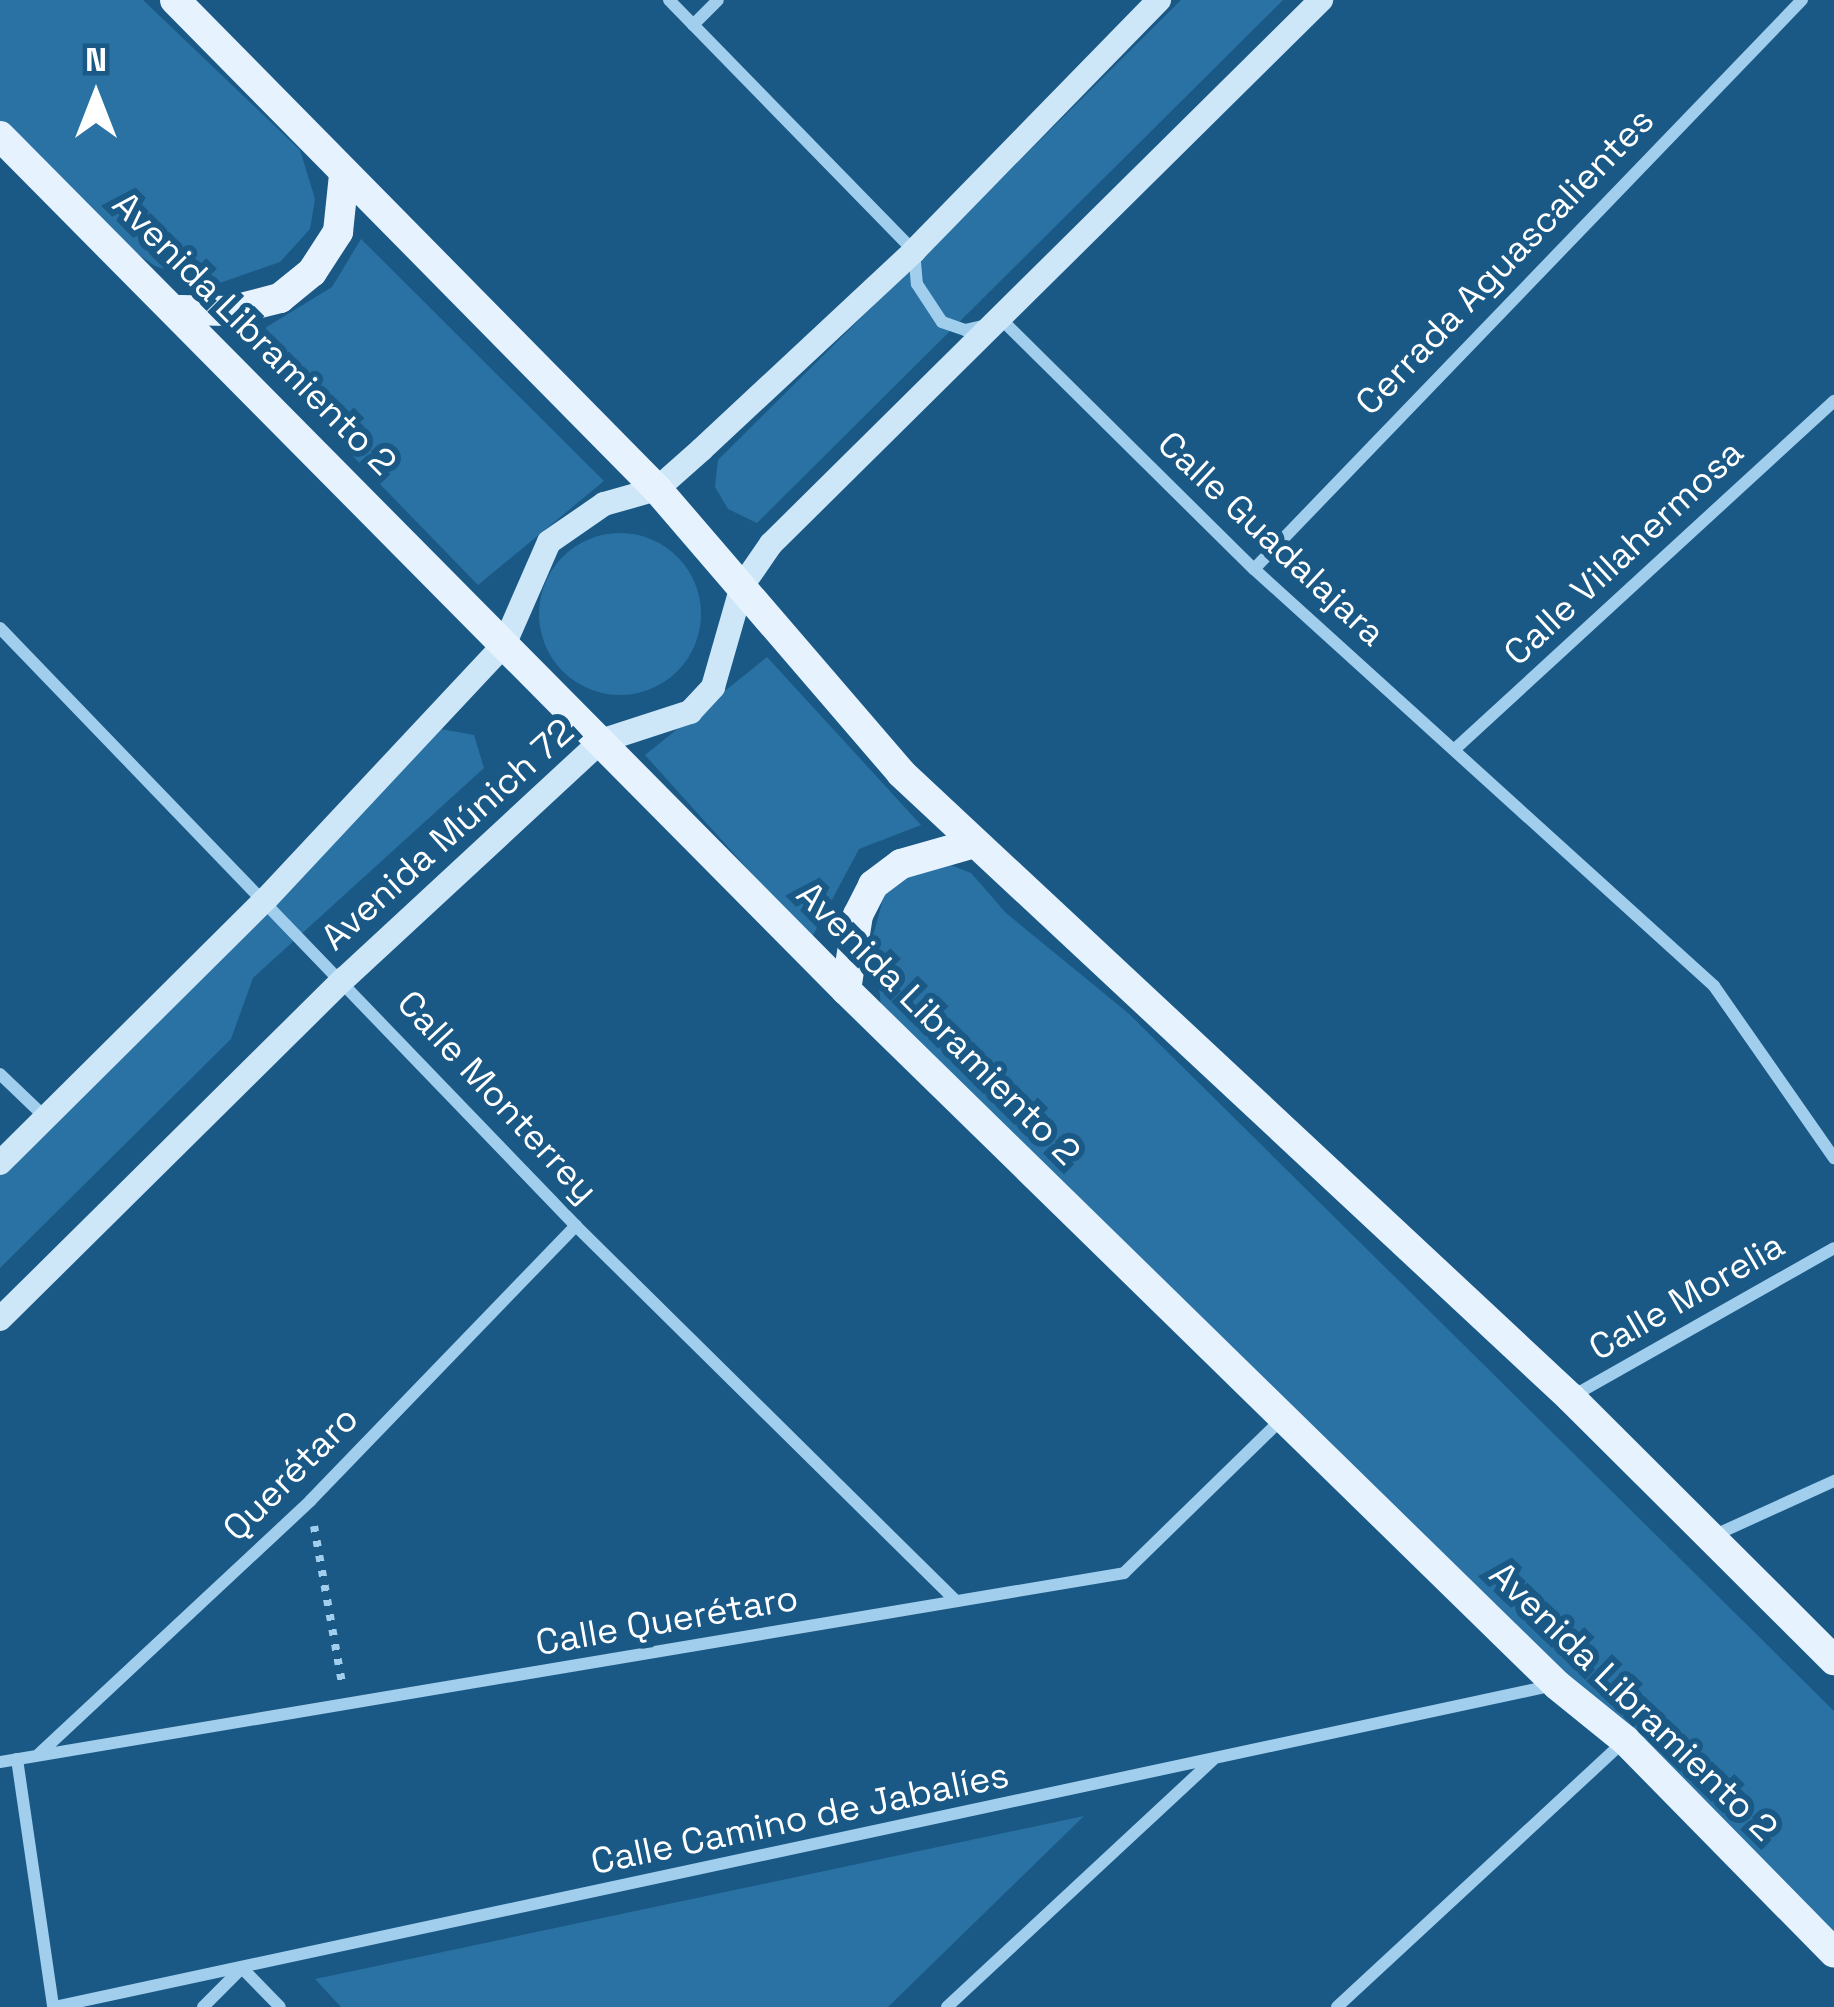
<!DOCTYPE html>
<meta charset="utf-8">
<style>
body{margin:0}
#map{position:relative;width:1834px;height:2007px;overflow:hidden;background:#1a5986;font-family:"Space Grotesk",sans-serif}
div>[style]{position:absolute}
.green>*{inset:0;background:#2a72a3}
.round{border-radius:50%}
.path>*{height:8px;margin-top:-4px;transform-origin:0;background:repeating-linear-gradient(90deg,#a1ceec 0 6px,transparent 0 15px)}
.minor>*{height:12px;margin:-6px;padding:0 6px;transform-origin:6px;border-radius:6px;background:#a1ceec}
.secondary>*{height:24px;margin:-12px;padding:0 12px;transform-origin:12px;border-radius:12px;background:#cde7f9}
.primary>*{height:30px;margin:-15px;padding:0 15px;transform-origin:15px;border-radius:15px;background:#e6f3ff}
span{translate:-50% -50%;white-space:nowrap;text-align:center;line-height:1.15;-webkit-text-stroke:12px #1a5986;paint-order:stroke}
.street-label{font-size:36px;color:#fff}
.north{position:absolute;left:36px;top:36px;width:120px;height:120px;-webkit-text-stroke:9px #1a5986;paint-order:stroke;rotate:0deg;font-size:33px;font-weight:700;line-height:48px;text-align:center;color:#fff}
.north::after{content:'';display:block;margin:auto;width:42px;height:54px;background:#fff;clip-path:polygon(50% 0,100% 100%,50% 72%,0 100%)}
</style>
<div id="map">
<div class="green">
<i style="clip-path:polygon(0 0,143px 0,300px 150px,315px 199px,310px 229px,280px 262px,214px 285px,155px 266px,113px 237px,0 123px)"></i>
<i style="clip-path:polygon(1181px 0,1283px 0,757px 523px,728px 509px,715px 487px,718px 460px)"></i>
<i style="clip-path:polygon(361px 239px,604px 481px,478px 585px,242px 342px,332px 287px)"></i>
<i class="round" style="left:539px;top:533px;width:162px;height:162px"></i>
<i style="clip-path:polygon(767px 657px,921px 825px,859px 849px,811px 939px,645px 755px)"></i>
<i style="clip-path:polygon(441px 729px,474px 735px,484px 768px,253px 978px,231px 1039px,0 1268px,0 1167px)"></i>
<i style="clip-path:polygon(948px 864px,971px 873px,1006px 913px,1128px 1013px,1834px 1711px,1834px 1946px,882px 1014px,873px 936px,887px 884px)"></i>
<i style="clip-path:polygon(1084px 1816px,888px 2007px,341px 2007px,315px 1979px)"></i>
</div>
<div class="path">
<i style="left:314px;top:1526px;width:159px;rotate:79.9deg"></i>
</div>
<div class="minor">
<i style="left:669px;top:0;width:351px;rotate:45.7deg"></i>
<i style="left:914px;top:251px;width:33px;rotate:85deg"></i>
<i style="left:917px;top:284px;width:45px;rotate:56.7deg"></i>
<i style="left:942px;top:322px;width:24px;rotate:19deg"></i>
<i style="left:965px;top:330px;width:39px;rotate:-13deg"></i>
<i style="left:1003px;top:321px;width:353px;rotate:44.7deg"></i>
<i style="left:1254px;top:569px;width:621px;rotate:42.19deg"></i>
<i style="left:1714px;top:986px;width:210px;rotate:55.1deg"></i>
<i style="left:693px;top:25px;width:35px;rotate:-45deg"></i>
<i style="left:1254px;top:569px;width:790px;rotate:-46.08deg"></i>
<i style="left:0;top:628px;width:830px;rotate:46.07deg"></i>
<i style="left:576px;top:1226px;width:534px;rotate:44.62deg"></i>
<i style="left:1455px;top:749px;width:515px;rotate:-42.56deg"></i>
<i style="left:0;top:1074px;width:62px;rotate:43.7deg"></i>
<i style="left:1571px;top:1397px;width:302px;rotate:-29.5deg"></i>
<i style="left:1715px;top:1535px;width:131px;rotate:-24.4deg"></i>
<i style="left:39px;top:1754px;width:371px;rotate:-43deg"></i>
<i style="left:310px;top:1501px;width:383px;rotate:-46deg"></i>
<i style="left:17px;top:1759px;width:251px;rotate:81.7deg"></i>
<i style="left:0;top:1762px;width:1140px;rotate:-9.54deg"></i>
<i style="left:1124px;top:1573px;width:221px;rotate:-44.3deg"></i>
<i style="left:54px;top:2007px;width:1535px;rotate:-12.11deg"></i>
<i style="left:203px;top:2007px;width:55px;rotate:-45deg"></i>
<i style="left:242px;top:1968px;width:54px;rotate:45.7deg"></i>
<i style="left:947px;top:2007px;width:363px;rotate:-42.9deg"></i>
<i style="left:1337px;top:2007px;width:388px;rotate:-42.8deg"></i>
</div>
<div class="secondary">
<i style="left:0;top:1163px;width:376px;rotate:-44.8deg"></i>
<i style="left:267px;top:898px;width:347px;rotate:-46.9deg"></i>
<i style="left:504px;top:645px;width:112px;rotate:-66.4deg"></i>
<i style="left:549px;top:542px;width:67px;rotate:-34.6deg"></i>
<i style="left:604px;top:504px;width:55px;rotate:-15.8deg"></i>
<i style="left:657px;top:489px;width:60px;rotate:-41.6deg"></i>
<i style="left:702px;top:449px;width:290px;rotate:-43deg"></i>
<i style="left:914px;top:251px;width:351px;rotate:-45.7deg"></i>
<i style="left:0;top:1319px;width:484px;rotate:-44.7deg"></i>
<i style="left:344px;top:979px;width:350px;rotate:-42.8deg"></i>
<i style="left:601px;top:741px;width:94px;rotate:-18deg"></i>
<i style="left:690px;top:712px;width:34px;rotate:-47deg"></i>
<i style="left:713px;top:687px;width:105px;rotate:-74deg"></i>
<i style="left:742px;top:586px;width:51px;rotate:-55.4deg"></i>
<i style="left:771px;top:544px;width:774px;rotate:-44.69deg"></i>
</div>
<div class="primary">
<i style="left:175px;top:0;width:687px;rotate:45.41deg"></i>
<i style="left:657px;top:489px;width:374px;rotate:49.3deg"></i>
<i style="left:901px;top:773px;width:915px;rotate:43.01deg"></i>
<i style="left:1570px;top:1397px;width:373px;rotate:44.9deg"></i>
<i style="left:0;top:136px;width:1202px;rotate:45.27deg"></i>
<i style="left:846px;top:990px;width:994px;rotate:44.35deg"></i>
<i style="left:1557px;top:1685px;width:87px;rotate:39deg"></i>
<i style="left:1625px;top:1740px;width:298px;rotate:45.5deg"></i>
<i style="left:180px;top:310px;width:49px;rotate:1.2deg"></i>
<i style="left:229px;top:311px;width:53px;rotate:-14.3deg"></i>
<i style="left:280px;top:298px;width:41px;rotate:-39.1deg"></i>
<i style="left:312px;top:272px;width:48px;rotate:-57deg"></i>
<i style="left:338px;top:232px;width:57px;rotate:-84deg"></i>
<i style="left:846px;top:990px;width:76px;rotate:-80.9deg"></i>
<i style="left:858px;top:915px;width:34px;rotate:-63deg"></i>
<i style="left:873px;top:885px;width:35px;rotate:-37deg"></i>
<i style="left:901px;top:864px;width:76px;rotate:-16deg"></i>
</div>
<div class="street-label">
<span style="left:1505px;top:262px;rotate:-46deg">Cerrada Aguascalientes</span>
<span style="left:254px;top:334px;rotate:45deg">Avenida Libramiento 2</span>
<span style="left:1271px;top:539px;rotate:43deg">Calle Guadalajara</span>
<span style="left:1624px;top:553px;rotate:-43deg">Calle Villahermosa</span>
<span style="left:448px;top:835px;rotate:-42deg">Avenida Múnich 72</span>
<span style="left:938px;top:1024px;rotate:45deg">Avenida Libramiento 2</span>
<span style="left:497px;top:1097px;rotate:47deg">Calle Monterrey</span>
<span style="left:1687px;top:1297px;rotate:-30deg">Calle Morelia</span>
<span style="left:291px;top:1474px;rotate:-45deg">Querétaro</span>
<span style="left:667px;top:1621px;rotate:-10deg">Calle Querétaro</span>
<span style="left:1633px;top:1702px;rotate:44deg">Avenida Libramiento 2</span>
<span style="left:800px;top:1819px;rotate:-12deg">Calle Camino de Jabalíes</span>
</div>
<div class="north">N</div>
</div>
